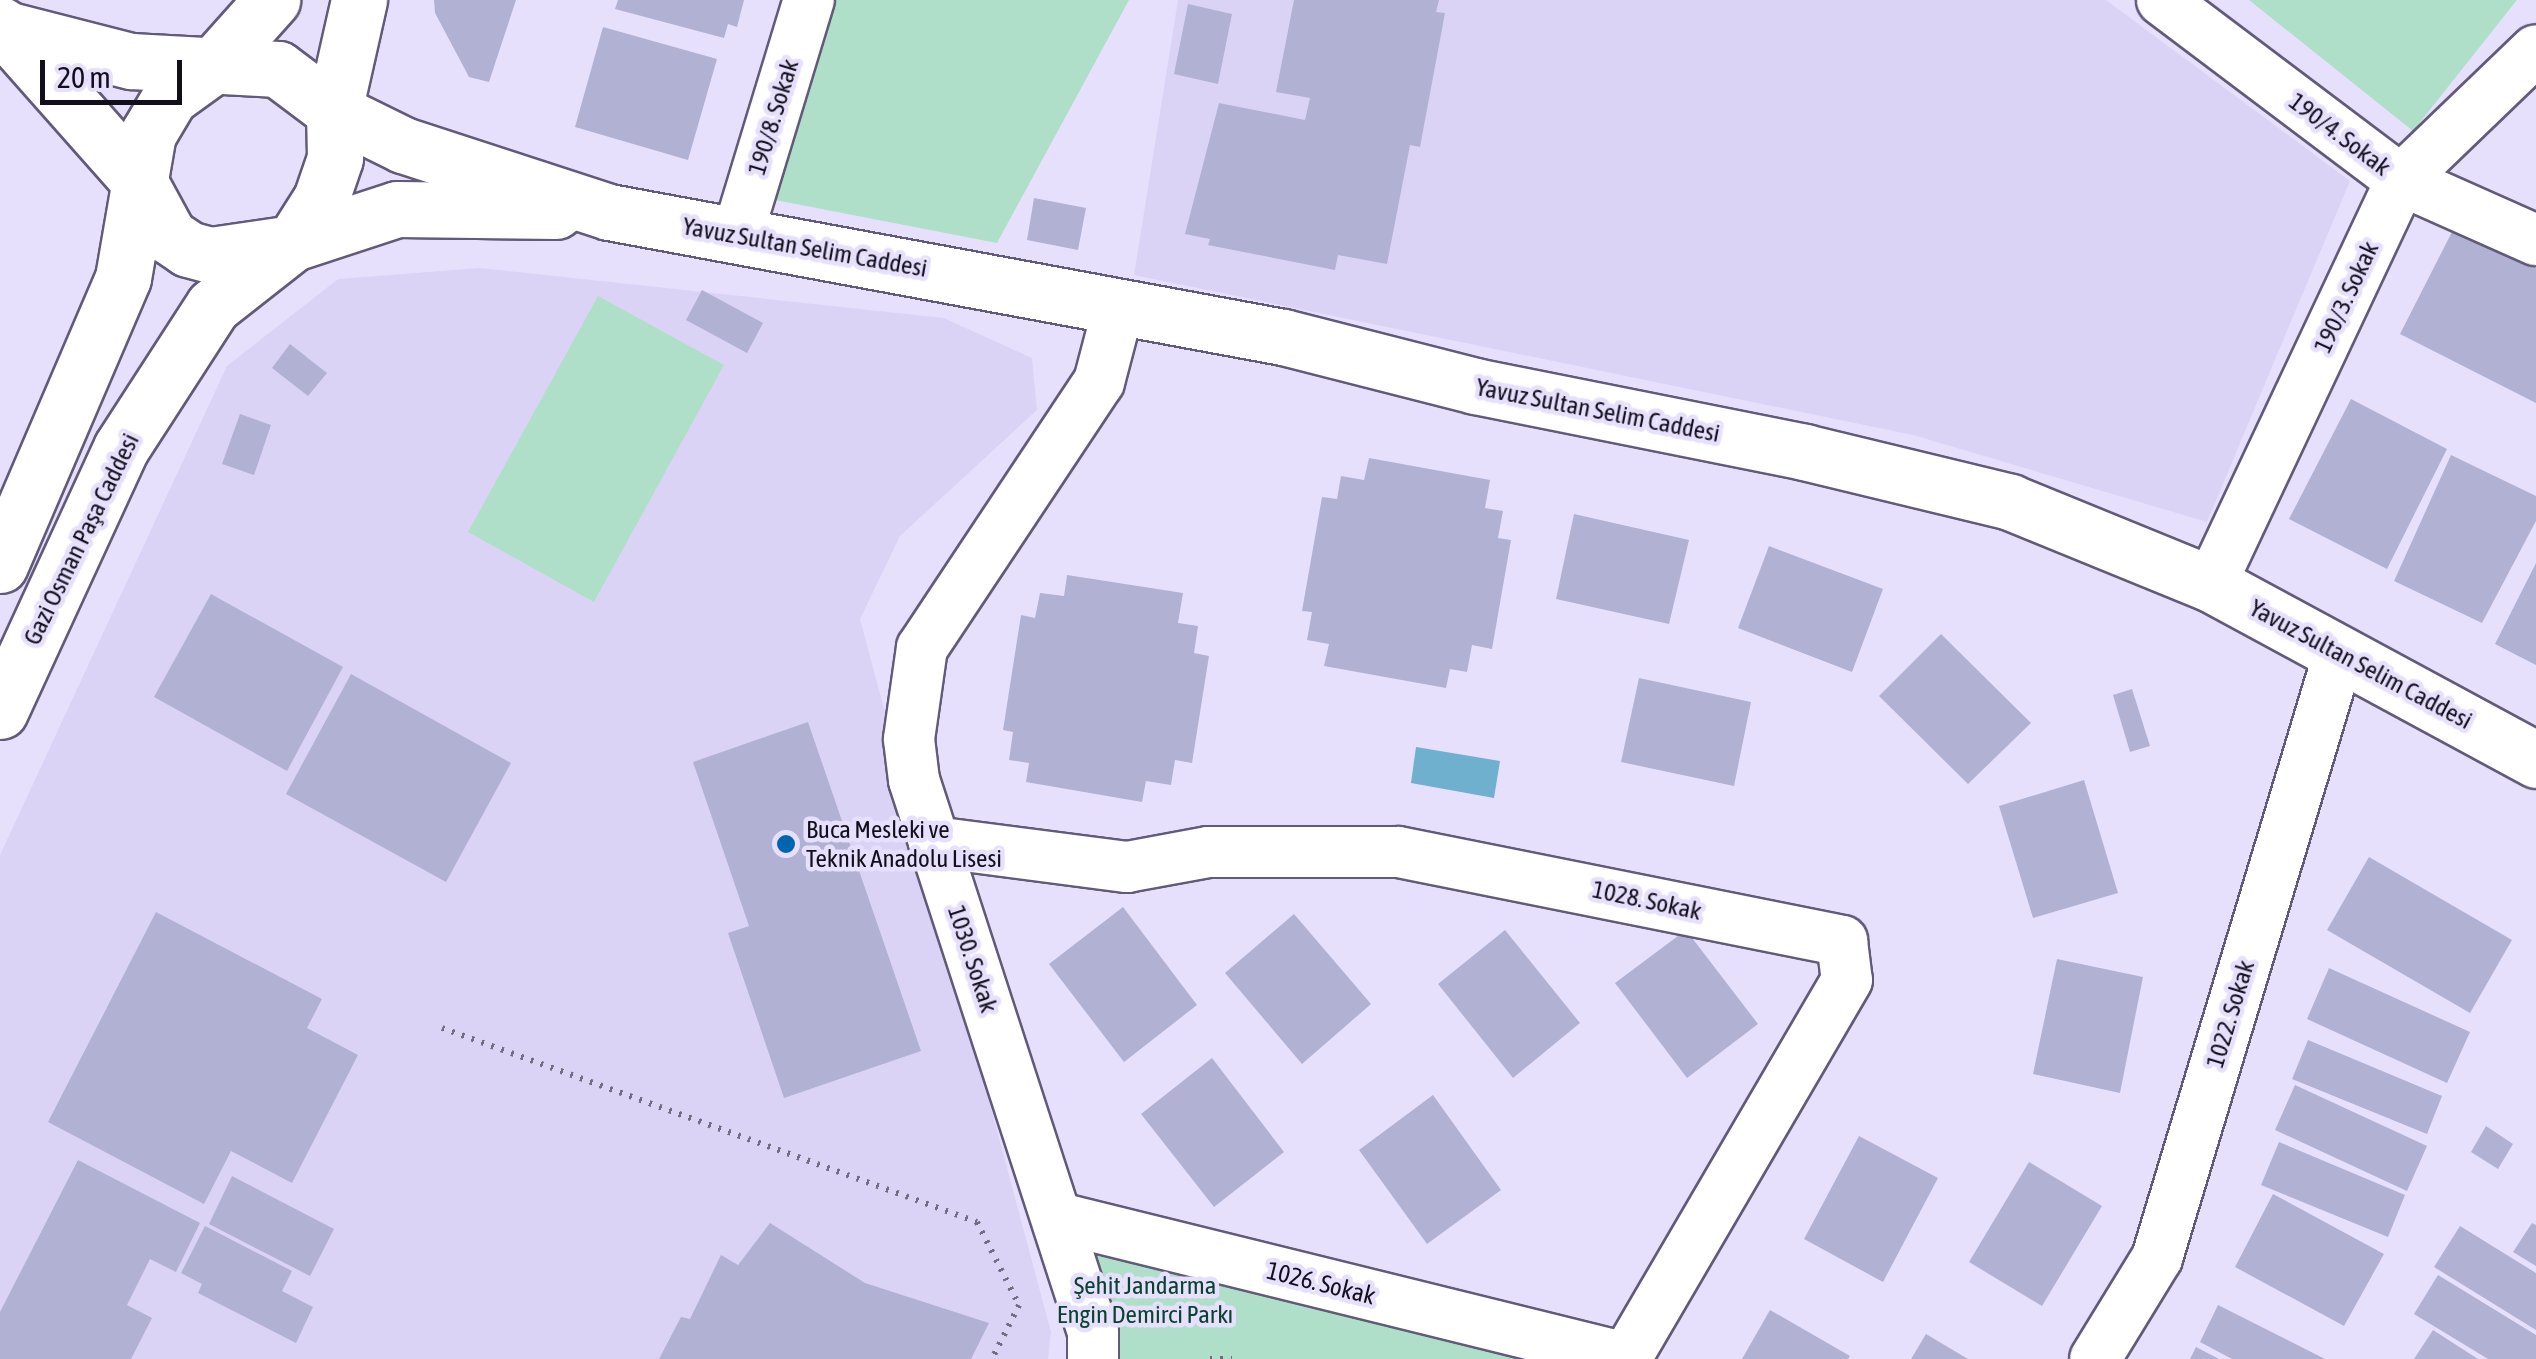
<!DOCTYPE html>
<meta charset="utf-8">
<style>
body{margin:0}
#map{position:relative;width:2536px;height:1359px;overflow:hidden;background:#e7e0fd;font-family:"Asap Condensed",sans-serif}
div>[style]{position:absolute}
.built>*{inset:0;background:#dbd3f5}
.green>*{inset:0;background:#afdfc9}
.water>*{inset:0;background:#6fb0cf}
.building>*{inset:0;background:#b1b1d3}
.path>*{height:6px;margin-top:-3px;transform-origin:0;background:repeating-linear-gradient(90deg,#736d81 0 2.5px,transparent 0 10.5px)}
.roads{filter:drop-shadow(2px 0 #625a79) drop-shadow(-2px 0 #625a79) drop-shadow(0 2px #625a79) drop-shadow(0 -2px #625a79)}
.street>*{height:50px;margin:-25px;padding:0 25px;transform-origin:25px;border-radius:25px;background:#fff}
.secondary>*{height:55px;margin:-27.5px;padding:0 27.5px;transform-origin:27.5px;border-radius:27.5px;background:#fff}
.dots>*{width:28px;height:28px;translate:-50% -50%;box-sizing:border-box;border:5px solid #e7e0fd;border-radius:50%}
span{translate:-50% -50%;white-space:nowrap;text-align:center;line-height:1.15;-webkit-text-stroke:9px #e7e0fd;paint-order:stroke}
.street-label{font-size:25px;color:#120e1a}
.poi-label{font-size:25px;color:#120e1a}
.left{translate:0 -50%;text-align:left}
.park-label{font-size:25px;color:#09422f}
.scale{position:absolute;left:40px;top:60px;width:142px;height:45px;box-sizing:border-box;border:5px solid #120e1a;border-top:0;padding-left:12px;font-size:30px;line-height:35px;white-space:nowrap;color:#120e1a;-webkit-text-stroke:8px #e7e0fd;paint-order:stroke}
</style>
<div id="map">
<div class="built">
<i style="clip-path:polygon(1178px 0,2106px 0,2350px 181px,2207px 522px,1913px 435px,1134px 275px)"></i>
<i style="clip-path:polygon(480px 268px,944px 318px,1032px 358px,1037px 410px,900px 536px,860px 619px,1051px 1332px,1048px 1359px,0 1359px,0 855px,227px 366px,338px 279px)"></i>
</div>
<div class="green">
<i style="clip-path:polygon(834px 0,1129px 0,997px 243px,770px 199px)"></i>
<i style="clip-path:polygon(2249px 0,2517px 0,2413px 131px)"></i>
<i style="clip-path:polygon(598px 296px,724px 365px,594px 602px,468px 532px)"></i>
<i style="clip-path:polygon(1067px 1243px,1578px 1359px,1093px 1359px)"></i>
</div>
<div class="water">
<i style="clip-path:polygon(1416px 747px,1500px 761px,1494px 798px,1411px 783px)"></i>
</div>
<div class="building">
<i style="clip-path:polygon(434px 0,516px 0,489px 82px,469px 77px,435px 13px)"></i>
<i style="clip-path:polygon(618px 0,744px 0,737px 27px,728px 24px,724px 38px,615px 9px)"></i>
<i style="clip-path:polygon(1294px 0,1439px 0,1436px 12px,1445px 13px,1420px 147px,1410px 145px,1387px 264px,1338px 255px,1335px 270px,1208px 245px,1210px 239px,1185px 234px,1219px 103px,1305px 120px,1310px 98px,1276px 92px)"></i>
<i style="clip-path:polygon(1188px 4px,1232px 14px,1218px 84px,1174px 74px)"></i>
<i style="clip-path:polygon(603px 27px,717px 59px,688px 160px,575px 127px)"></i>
<i style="clip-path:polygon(1034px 198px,1086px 208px,1078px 250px,1027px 240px)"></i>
<i style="clip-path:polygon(2455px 226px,2536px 268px,2536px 403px,2400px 334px)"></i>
<i style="clip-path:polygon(702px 290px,763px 323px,747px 353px,686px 320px)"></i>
<i style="clip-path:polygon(290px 344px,327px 373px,308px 396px,272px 368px)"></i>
<i style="clip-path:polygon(2351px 399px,2447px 449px,2387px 569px,2289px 519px)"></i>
<i style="clip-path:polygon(240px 414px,271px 425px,254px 475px,222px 464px)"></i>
<i style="clip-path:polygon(2451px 455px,2536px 496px,2536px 521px,2482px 623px,2394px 581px)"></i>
<i style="clip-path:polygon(1369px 458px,1490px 480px,1485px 508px,1503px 511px,1498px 538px,1511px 540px,1492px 649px,1472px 645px,1467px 672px,1450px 669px,1446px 688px,1324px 666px,1329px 644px,1307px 640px,1312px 612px,1302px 611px,1322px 497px,1337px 499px,1341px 476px,1364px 480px)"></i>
<i style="clip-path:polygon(1574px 514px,1689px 540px,1669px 624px,1556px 599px)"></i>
<i style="clip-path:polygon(1769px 546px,1883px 589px,1852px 672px,1738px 628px)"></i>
<i style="clip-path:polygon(2536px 563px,2536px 665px,2495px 644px)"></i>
<i style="clip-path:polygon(1067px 575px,1183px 593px,1178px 623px,1198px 626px,1194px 653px,1209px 656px,1192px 763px,1175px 760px,1171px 785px,1146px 781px,1142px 802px,1026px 782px,1029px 763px,1009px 760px,1013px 732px,1003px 730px,1021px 615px,1035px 618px,1040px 593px,1064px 596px)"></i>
<i style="clip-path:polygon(211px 594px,343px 667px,287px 771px,154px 697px)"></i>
<i style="clip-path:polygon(1941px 634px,2031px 723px,1968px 784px,1879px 696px)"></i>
<i style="clip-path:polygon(351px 674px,511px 763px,446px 882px,286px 794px)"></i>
<i style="clip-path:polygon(1639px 678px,1751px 702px,1734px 786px,1621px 762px)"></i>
<i style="clip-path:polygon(2132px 689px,2150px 746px,2130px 752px,2113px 695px)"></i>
<i style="clip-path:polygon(808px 722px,921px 1051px,784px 1098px,728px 933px,749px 926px,693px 762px)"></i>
<i style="clip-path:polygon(2084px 780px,2118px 893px,2033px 918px,1999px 806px)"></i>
<i style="clip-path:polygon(2369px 857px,2512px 940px,2470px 1013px,2327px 930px)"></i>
<i style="clip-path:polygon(1123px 907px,1197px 1005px,1124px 1062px,1049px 964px)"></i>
<i style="clip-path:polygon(156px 912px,322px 999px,307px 1028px,358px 1055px,292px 1183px,231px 1151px,204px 1204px,48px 1122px)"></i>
<i style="clip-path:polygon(1294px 914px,1371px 1004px,1302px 1064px,1225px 973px)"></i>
<i style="clip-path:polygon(1505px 930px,1580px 1023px,1513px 1078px,1438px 984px)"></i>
<i style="clip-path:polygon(1686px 930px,1758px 1024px,1687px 1078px,1615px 983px)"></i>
<i style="clip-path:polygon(2057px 959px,2143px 977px,2120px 1093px,2033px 1074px)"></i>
<i style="clip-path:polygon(2329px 968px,2470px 1032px,2447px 1083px,2307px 1019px)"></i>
<i style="clip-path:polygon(2308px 1040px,2442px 1096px,2427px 1134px,2292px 1079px)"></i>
<i style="clip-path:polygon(1212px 1058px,1284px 1152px,1214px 1207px,1141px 1114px)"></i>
<i style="clip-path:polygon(2295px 1085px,2427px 1146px,2407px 1191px,2275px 1130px)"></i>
<i style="clip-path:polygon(1433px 1095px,1501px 1190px,1427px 1244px,1359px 1150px)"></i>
<i style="clip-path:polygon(2486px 1126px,2513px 1144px,2498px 1169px,2471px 1152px)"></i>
<i style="clip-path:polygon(1859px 1136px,1938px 1178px,1883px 1282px,1804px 1239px)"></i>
<i style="clip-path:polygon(2279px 1142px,2405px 1195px,2388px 1237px,2261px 1185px)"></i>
<i style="clip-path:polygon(78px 1160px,200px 1223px,176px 1272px,150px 1259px,127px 1305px,152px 1318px,131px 1359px,0 1359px,0 1312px)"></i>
<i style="clip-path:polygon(2029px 1162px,2102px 1206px,2042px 1306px,1969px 1262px)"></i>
<i style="clip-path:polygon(232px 1176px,334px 1229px,310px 1276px,209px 1224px)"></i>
<i style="clip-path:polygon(2273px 1194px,2384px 1254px,2344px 1326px,2235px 1267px)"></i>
<i style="clip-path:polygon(770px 1223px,865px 1283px,989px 1323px,971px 1359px,659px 1359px,681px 1317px,690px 1319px,721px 1255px,738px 1265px)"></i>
<i style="clip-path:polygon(2532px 1223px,2536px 1225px,2536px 1266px,2513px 1252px)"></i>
<i style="clip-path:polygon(205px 1226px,292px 1271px,282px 1291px,313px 1307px,296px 1343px,198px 1293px,202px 1284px,181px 1273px)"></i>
<i style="clip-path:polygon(2460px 1226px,2536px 1273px,2536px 1330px,2434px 1267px)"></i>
<i style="clip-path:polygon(2438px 1275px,2536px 1335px,2536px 1359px,2488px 1359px,2414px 1314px)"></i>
<i style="clip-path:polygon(2218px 1305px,2325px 1359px,2232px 1359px,2200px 1342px)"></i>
<i style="clip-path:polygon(1770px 1310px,1850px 1356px,1848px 1359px,1742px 1359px)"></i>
<i style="clip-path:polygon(2433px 1330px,2478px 1359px,2414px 1359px)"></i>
<i style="clip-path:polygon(1926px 1334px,1968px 1359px,1911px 1359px)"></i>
<i style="clip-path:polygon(2196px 1347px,2219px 1359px,2190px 1359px)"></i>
</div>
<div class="path">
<i style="left:442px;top:1028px;width:569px;rotate:19.93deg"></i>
<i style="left:977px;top:1222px;width:93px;rotate:63.2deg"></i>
<i style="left:1019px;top:1305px;width:60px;rotate:116.6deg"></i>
<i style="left:1210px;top:1359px;width:22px"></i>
</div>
<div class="roads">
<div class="street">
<i style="left:2162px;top:0;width:299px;rotate:37deg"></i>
<i style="left:2401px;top:180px;width:148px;rotate:24deg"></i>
<i style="left:738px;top:233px;width:244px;rotate:-73.1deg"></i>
<i style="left:2211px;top:584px;width:446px;rotate:-64.8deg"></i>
<i style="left:2401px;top:180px;width:187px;rotate:-43.9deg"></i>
<i style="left:934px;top:842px;width:195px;rotate:7.4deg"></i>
<i style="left:1127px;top:867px;width:82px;rotate:-10.5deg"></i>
<i style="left:1208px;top:852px;width:190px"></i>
<i style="left:1398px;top:852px;width:453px;rotate:11.3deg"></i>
<i style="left:1842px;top:941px;width:39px;rotate:83deg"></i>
<i style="left:1847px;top:980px;width:438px;rotate:120.3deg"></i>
<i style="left:1626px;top:1358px;width:584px;rotate:-166.13deg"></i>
<i style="left:1093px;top:1359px;width:27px;rotate:-90deg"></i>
<i style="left:1093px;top:1332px;width:580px;rotate:-107.97deg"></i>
<i style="left:914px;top:780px;width:41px;rotate:-97deg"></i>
<i style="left:909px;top:739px;width:92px;rotate:-81.9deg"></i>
<i style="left:922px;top:648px;width:320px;rotate:-56.4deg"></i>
<i style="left:1099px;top:382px;width:79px;rotate:-75.3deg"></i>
<i style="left:2095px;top:1359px;width:119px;rotate:-58.5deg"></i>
<i style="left:2157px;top:1258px;width:628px;rotate:-73.24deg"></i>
</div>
<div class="secondary">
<i style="left:1px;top:25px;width:208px;rotate:48.5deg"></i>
<i style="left:139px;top:181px;width:63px;rotate:61.4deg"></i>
<i style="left:169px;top:236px;width:23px;rotate:34deg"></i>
<i style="left:188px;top:249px;width:24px;rotate:15deg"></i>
<i style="left:211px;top:255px;width:83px;rotate:-8.3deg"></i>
<i style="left:293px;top:243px;width:109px;rotate:-18.1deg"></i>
<i style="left:397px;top:209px;width:159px;rotate:0.7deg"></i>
<i style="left:9px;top:30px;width:126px;rotate:14.3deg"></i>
<i style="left:131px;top:61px;width:147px;rotate:3.1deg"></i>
<i style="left:278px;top:69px;width:70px;rotate:36.9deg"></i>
<i style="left:334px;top:111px;width:77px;rotate:26.2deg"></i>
<i style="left:403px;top:145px;width:217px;rotate:18deg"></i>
<i style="left:609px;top:212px;width:685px;rotate:10.51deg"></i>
<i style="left:1283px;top:337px;width:198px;rotate:14.3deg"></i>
<i style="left:1475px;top:386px;width:336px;rotate:11.3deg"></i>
<i style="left:1804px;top:452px;width:212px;rotate:13.6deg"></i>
<i style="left:2010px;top:502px;width:217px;rotate:22.2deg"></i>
<i style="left:2211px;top:584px;width:370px;rotate:28.4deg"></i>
<i style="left:0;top:565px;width:312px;rotate:-66.8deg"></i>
<i style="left:123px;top:278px;width:146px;rotate:-80.2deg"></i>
<i style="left:148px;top:134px;width:43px;rotate:-59.3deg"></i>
<i style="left:170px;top:97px;width:53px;rotate:-35.8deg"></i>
<i style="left:213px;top:66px;width:89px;rotate:-48.2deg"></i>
<i style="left:0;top:711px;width:289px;rotate:-65.3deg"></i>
<i style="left:121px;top:448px;width:169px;rotate:-57.1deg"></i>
<i style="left:213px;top:306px;width:102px;rotate:-38.2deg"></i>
<i style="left:293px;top:243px;width:52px;rotate:-57.5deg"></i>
<i style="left:321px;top:199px;width:43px;rotate:-71.1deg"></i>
<i style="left:335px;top:158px;width:47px;rotate:-91.2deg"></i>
<i style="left:334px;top:111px;width:114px;rotate:-77.3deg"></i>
</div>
</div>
<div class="dots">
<i style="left:786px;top:844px;background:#0065b1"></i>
</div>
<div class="street-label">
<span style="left:773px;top:117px;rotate:-73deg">190/8. Sokak</span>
<span style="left:2340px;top:134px;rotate:37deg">190/4. Sokak</span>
<span style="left:805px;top:247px;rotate:10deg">Yavuz Sultan Selim Caddesi</span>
<span style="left:2346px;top:297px;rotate:-65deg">190/3. Sokak</span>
<span style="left:1598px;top:410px;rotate:11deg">Yavuz Sultan Selim Caddesi</span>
<span style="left:81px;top:539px;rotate:-64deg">Gazi Osman Paşa Caddesi</span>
<span style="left:2361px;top:664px;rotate:28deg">Yavuz Sultan Selim Caddesi</span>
<span style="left:1647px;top:900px;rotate:12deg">1028. Sokak</span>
<span style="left:973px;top:959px;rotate:72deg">1030. Sokak</span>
<span style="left:2230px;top:1014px;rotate:-73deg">1022. Sokak</span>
<span style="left:1321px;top:1283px;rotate:14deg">1026. Sokak</span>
</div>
<div class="poi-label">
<span class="left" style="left:806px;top:844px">Buca Mesleki ve<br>Teknik Anadolu Lisesi</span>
</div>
<div class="park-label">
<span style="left:1145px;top:1300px">Şehit Jandarma<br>Engin Demirci Parkı</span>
</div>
<div class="scale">20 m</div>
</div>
